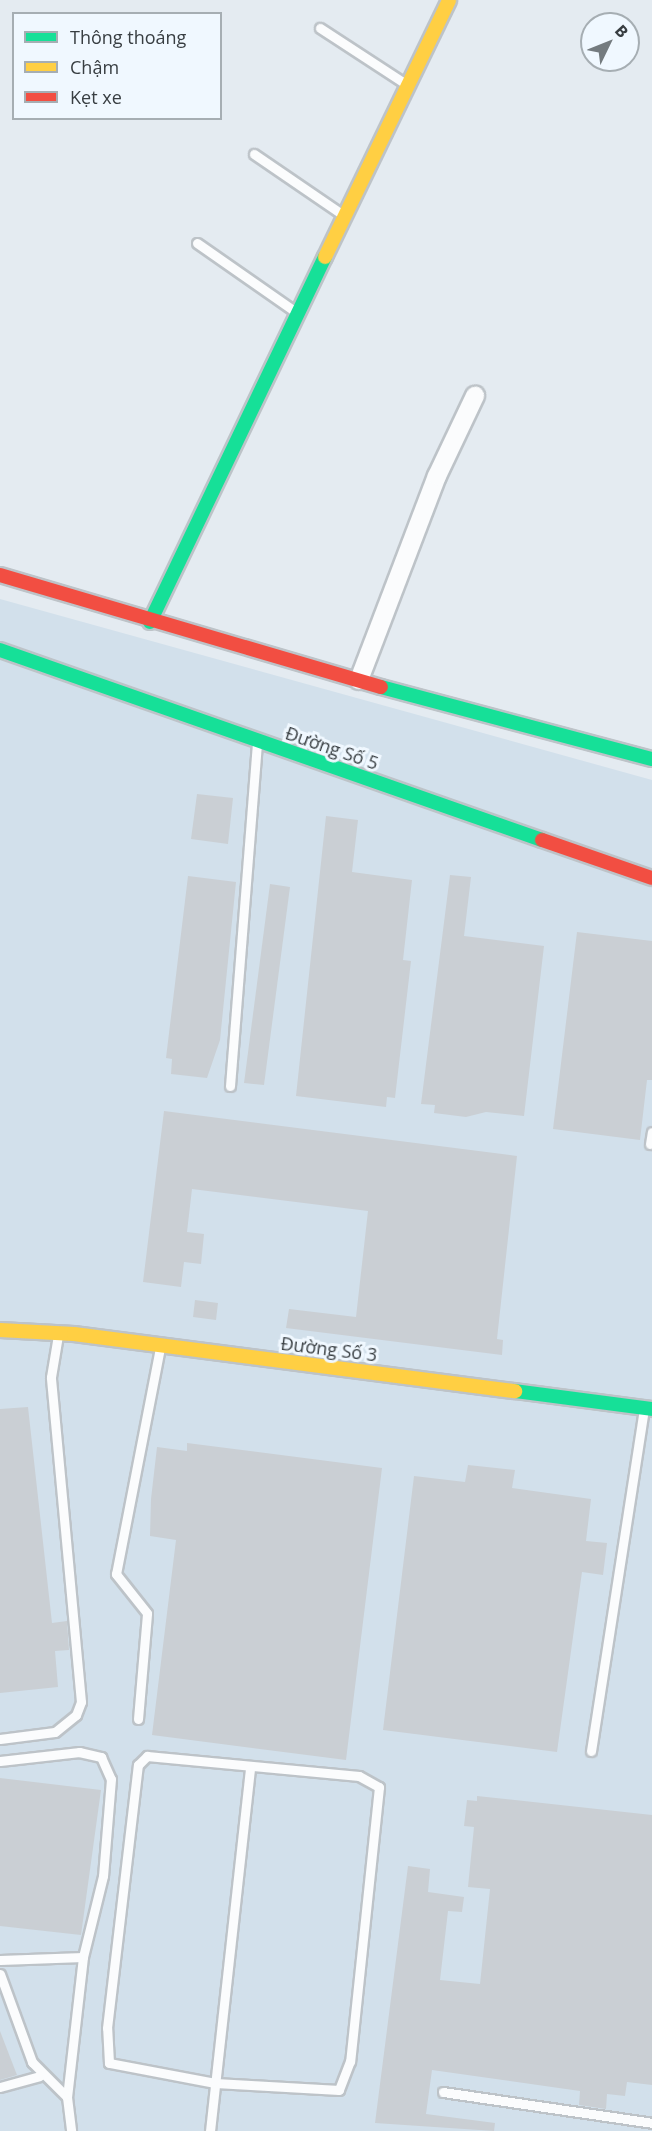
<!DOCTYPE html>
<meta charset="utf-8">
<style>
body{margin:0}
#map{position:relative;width:652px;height:2131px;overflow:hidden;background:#e4ebf1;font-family:"Open Sans",sans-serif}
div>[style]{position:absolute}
.built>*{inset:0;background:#d2e0eb}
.building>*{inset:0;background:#cacfd4}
.roads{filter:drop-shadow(2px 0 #bdc3c8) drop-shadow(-2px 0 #bdc3c8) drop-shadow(0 2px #bdc3c8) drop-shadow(0 -2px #bdc3c8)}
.lane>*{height:9px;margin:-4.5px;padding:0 4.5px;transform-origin:4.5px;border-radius:4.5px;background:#fbfcfd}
.street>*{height:18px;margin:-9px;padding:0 9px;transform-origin:9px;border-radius:9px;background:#fbfcfd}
.fast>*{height:14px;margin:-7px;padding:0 7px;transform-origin:7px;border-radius:7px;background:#16e098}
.slow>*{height:14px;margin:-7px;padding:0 7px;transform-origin:7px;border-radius:7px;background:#ffcf43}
.jam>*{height:14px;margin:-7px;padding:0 7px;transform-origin:7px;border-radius:7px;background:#f24e42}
span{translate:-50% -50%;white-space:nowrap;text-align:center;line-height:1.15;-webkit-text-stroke:6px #f0f8ff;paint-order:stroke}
.street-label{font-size:18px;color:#383e42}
.legend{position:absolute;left:12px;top:12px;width:210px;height:108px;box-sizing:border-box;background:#f0f8ff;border:2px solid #a6aeb3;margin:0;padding:8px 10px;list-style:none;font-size:18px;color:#383e42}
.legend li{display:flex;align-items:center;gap:12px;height:30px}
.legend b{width:30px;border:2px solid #a6aeb3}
.north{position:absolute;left:580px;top:12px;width:60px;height:60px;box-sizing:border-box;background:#f0f8ff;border:2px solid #a6aeb3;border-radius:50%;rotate:47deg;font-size:16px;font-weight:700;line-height:24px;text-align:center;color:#383e42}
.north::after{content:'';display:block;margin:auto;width:21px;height:27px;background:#747b7f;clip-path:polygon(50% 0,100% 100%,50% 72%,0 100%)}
</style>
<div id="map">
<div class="built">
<i style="clip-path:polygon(0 599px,652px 780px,652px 2131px,0 2131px)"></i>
</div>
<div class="building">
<i style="clip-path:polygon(197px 794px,233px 798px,228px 844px,191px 839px)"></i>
<i style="clip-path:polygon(326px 816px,358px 820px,352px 872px,412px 880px,403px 960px,411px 961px,395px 1098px,387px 1097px,386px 1107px,296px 1096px)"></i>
<i style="clip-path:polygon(450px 875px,471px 877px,464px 936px,544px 946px,524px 1116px,486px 1112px,466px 1117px,434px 1113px,435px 1105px,421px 1104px)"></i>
<i style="clip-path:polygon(188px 876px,236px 882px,220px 1040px,207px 1078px,171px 1074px,172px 1059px,166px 1058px)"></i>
<i style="clip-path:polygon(270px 884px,290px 887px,264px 1085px,244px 1083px)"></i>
<i style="clip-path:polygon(577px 932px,652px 941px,652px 1080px,647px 1080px,640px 1140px,553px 1129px)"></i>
<i style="clip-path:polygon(164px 1111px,517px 1156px,497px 1339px,503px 1340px,502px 1355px,286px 1328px,289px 1309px,356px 1317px,368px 1211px,192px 1189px,187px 1232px,204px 1234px,201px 1264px,184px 1262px,181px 1287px,143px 1282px)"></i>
<i style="clip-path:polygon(195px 1300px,218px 1303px,216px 1320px,193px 1317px)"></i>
<i style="clip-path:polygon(28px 1407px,52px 1623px,67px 1621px,69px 1650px,55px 1651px,58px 1687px,0 1693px,0 1409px)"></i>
<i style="clip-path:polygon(187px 1443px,382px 1468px,346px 1760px,152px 1735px,176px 1540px,150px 1536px,151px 1499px,157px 1447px,187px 1451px)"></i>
<i style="clip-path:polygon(468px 1465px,515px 1470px,512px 1488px,591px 1499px,586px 1541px,607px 1543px,603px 1575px,582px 1572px,557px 1752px,383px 1730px,414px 1476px,465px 1482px)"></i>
<i style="clip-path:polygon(0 1778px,101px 1790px,81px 1935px,0 1926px)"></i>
<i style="clip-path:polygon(477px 1796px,652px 1815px,652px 2085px,627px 2082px,625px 2096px,607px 2094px,606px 2109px,579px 2105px,580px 2091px,432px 2070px,426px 2114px,495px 2123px,494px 2131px,375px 2123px,408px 1866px,430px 1869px,428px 1892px,464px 1897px,462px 1912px,448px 1911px,440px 1980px,480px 1984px,490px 1889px,468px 1887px,474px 1827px,464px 1826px,467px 1800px,477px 1801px)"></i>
<i style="clip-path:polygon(0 2031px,17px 2075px,0 2080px)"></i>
</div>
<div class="roads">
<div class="lane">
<i style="left:320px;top:28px;width:103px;rotate:33.1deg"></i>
<i style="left:254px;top:154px;width:108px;rotate:34.4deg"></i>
<i style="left:197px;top:243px;width:121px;rotate:34.9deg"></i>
<i style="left:230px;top:1086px;width:346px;rotate:-85.5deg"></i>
<i style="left:650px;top:1144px;width:12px;rotate:-81deg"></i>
<i style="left:138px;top:1719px;width:106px;rotate:-85.1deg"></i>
<i style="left:147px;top:1613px;width:50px;rotate:-128.5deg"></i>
<i style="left:116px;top:1574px;width:231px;rotate:-79deg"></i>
<i style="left:0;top:1739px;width:55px;rotate:-7.3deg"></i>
<i style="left:55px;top:1732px;width:27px;rotate:-39deg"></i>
<i style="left:76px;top:1715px;width:14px;rotate:-69deg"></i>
<i style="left:81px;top:1702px;width:326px;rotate:-95.3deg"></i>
<i style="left:51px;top:1377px;width:43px;rotate:-80.5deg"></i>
<i style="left:591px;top:1751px;width:345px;rotate:-81.2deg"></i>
<i style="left:147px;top:1756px;width:213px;rotate:5.4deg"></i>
<i style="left:359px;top:1776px;width:23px;rotate:29deg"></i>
<i style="left:379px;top:1787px;width:276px;rotate:96deg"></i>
<i style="left:350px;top:2061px;width:31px;rotate:111deg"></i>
<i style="left:339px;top:2090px;width:124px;rotate:-176.8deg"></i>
<i style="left:215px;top:2083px;width:108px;rotate:-169.3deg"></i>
<i style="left:109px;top:2063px;width:35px;rotate:-93deg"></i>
<i style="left:107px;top:2028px;width:265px;rotate:-83.3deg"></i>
<i style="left:138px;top:1765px;width:13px;rotate:-45deg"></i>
<i style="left:0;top:1761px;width:80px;rotate:-6.5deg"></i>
<i style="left:79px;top:1752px;width:23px;rotate:13deg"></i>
<i style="left:101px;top:1757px;width:24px;rotate:66deg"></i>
<i style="left:111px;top:1779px;width:97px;rotate:94.7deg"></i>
<i style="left:103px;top:1876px;width:83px;rotate:103.9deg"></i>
<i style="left:83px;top:1957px;width:141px;rotate:96.5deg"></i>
<i style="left:67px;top:2097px;width:34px;rotate:83deg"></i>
<i style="left:0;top:1960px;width:83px;rotate:-2.1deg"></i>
<i style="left:0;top:1974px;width:94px;rotate:70deg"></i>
<i style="left:32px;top:2062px;width:49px;rotate:45deg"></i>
<i style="left:0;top:2087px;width:41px;rotate:-15.4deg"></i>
<i style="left:443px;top:2092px;width:211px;rotate:8.4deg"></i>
<i style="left:210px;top:2131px;width:365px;rotate:-83.7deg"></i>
</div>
<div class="street">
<i style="left:359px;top:680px;width:218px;rotate:-69.1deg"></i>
<i style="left:437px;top:476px;width:89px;rotate:-64.6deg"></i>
</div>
<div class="fast">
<i style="left:150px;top:622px;width:405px;rotate:-64.4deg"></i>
<i style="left:0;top:650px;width:574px;rotate:19.32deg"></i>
<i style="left:381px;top:687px;width:280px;rotate:14.9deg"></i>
<i style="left:515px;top:1391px;width:138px;rotate:7.5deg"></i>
</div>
<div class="slow">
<i style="left:325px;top:257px;width:285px;rotate:-64.2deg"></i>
<i style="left:0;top:1330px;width:74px;rotate:3.1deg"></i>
<i style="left:74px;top:1334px;width:445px;rotate:7.4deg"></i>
</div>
<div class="jam">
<i style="left:0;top:575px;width:397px;rotate:16.4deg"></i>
<i style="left:542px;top:840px;width:116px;rotate:19.1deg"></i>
</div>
</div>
<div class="street-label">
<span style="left:332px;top:748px;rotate:19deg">Đường Số 5</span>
<span style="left:329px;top:1349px;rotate:7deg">Đường Số 3</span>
</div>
<ul class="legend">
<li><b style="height:8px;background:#16e098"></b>Thông thoáng</li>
<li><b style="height:8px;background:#ffcf43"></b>Chậm</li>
<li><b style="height:8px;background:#f24e42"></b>Kẹt xe</li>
</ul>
<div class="north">B</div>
</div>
